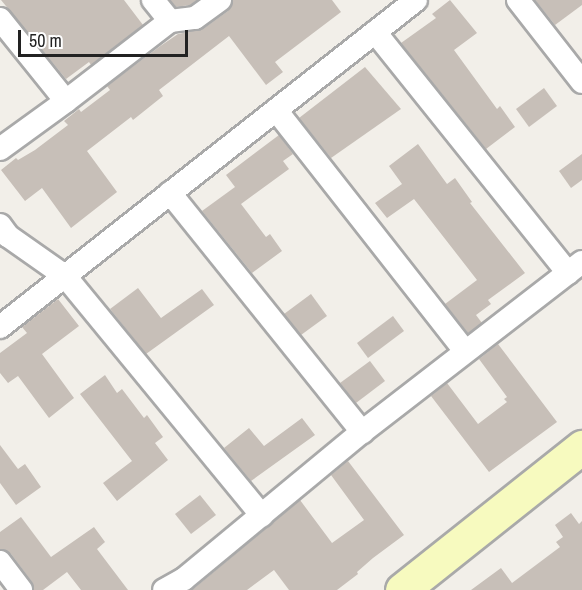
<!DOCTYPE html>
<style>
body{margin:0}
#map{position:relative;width:582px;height:590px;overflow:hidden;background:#f2efe9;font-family:"Archivo Narrow",sans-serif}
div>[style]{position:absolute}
.building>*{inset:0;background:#c7bfb8}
.roads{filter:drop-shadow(2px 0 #a9a9a9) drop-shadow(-2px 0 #a9a9a9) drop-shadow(0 2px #a9a9a9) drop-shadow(0 -2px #a9a9a9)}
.street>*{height:22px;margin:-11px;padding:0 11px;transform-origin:11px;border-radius:11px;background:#fff}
.secondary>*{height:33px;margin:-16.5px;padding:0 16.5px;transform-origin:16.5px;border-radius:16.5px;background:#f7fabf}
span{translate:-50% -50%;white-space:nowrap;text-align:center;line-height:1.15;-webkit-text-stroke:6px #fff;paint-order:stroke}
.scale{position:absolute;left:18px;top:30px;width:170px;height:27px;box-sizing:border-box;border:3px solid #222;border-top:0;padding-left:8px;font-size:18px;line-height:21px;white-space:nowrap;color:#222;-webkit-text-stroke:4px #fff;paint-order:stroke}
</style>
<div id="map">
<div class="building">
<i style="clip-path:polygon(1px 0,124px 0,143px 25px,91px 65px,89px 62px,66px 79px)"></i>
<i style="clip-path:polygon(170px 0,197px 0,190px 5px,176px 7px)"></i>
<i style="clip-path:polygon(233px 0,332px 0,341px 12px,275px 62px,283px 72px,266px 85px,229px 36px,159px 90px,163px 96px,133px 120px,131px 117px,87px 151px,117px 192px,71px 228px,42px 188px,25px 201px,1px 170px,16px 158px,18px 160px,35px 150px,68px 125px,64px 121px,79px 109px,81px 112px,110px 90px,107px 86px,159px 47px,178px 34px,203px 29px,228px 11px)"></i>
<i style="clip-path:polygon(450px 0,477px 33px,454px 50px,497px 109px,500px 106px,515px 127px,486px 149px,401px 43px,436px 18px,432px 14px)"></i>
<i style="clip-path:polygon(535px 0,582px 0,582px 5px,555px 25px)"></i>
<i style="clip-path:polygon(365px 67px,401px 109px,331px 158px,299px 118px)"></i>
<i style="clip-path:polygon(544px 88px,557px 106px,529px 127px,516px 109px)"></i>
<i style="clip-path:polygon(279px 135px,293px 154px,283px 161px,289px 169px,241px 204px,266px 237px,270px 234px,282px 251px,252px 273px,202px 211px,235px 187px,226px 175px)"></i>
<i style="clip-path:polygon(418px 144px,447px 184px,455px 178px,472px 202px,470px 203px,525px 273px,488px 300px,491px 304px,476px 315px,482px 323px,468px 333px,445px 304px,477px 280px,414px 199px,387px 218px,375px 203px,402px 184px,389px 166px)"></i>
<i style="clip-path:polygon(582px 154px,582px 180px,571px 188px,559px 171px)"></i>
<i style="clip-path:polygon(138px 288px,161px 318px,202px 289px,214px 305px,146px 354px,110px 309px)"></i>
<i style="clip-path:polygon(311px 294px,327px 316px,301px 335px,284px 314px)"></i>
<i style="clip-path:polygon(58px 299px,79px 326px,42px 354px,74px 398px,49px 418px,18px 376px,8px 383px,0 373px,0 353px,27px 333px,22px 327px)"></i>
<i style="clip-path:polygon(393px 316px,404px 331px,368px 358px,357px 343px)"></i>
<i style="clip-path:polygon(498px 344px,557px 422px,489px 472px,431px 396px,447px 383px,478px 424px,507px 402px,504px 399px,507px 397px,479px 359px)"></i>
<i style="clip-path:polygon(370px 361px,385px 381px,356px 403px,340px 383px)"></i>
<i style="clip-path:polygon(105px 375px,117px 393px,122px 389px,144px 418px,147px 415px,163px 437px,155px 443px,168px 460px,117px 501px,103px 483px,132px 461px,80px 394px)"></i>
<i style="clip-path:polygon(302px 418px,315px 435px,251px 481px,224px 448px,249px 428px,264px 446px)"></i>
<i style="clip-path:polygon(0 445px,18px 469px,25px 464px,41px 487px,16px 505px,0 483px)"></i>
<i style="clip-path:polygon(348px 461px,404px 535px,373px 558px,357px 572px,358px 574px,337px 590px,289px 590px,274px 570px,247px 590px,192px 590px,300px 500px,332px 543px,364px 520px,331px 475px)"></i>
<i style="clip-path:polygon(200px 495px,216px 515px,191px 534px,175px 514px)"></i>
<i style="clip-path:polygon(571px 513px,579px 524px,582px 521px,582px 590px,471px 590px,501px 568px,512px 583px,560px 547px,556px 542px,563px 537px,555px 525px)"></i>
<i style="clip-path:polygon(21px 517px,51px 557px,94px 527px,105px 542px,97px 549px,128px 590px,81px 590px,67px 572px,43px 590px,34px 590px,32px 582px,11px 554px,0 549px,0 532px)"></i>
</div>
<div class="roads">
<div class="street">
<i style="left:153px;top:0;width:27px;rotate:51deg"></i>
<i style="left:518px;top:0;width:104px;rotate:52deg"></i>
<i style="left:0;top:19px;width:105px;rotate:51.2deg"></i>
<i style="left:375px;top:32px;width:309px;rotate:51.3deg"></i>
<i style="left:276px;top:110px;width:305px;rotate:51.9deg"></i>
<i style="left:0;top:149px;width:82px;rotate:-36deg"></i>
<i style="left:66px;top:101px;width:131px;rotate:-37.6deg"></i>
<i style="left:170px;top:21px;width:25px;rotate:-7deg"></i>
<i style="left:195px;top:18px;width:31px;rotate:-36deg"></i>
<i style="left:170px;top:193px;width:307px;rotate:51.2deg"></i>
<i style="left:0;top:225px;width:14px;rotate:54deg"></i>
<i style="left:8px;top:236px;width:70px;rotate:35.1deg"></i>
<i style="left:65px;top:276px;width:310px;rotate:50.6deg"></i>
<i style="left:0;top:327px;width:529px;rotate:-38.17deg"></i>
<i style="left:0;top:562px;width:35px;rotate:53deg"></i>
<i style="left:164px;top:590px;width:23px;rotate:-29deg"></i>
<i style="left:184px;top:579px;width:231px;rotate:-39.6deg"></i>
<i style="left:362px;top:432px;width:278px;rotate:-37.7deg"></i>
</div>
<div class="secondary">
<i style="left:402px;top:590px;width:230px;rotate:-38.5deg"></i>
</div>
</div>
<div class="scale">50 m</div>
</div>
